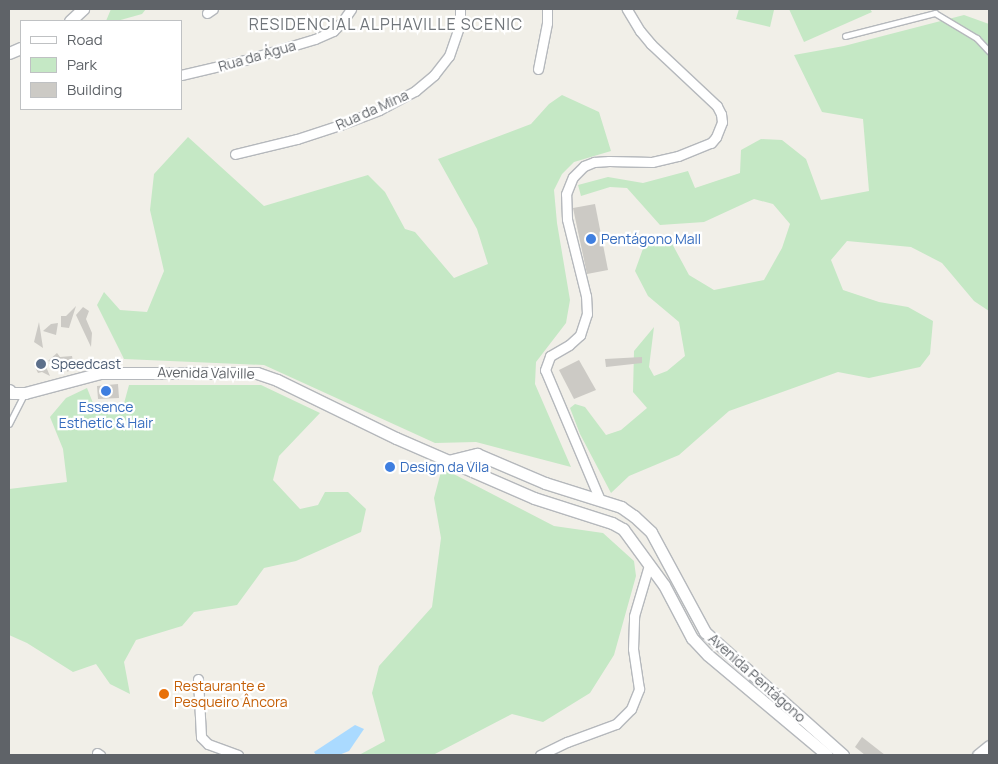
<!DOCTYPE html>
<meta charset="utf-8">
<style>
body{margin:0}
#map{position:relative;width:998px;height:764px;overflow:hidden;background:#f1efe8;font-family:Manrope,sans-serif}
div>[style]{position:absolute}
.green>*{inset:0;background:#c5e8c5}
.water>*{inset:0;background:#aadaff}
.building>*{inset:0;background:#cccac5}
.roads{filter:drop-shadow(1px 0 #b5b8bc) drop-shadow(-1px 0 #b5b8bc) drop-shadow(0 1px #b5b8bc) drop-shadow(0 -1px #b5b8bc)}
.service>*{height:4.5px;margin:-2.25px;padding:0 2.25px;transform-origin:2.25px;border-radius:2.25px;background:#fff}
.minor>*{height:9px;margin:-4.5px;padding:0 4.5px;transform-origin:4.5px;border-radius:4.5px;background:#fff}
.secondary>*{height:11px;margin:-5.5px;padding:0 5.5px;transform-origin:5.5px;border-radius:5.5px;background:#fff}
.dots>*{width:14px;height:14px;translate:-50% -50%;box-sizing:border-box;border:2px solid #fff;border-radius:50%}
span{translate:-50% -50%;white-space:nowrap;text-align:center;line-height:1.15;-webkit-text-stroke:4.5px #fff;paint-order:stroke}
.street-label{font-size:14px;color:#5f6368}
.shop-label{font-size:14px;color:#366cbe}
.left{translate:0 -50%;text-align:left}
.service-label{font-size:14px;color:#4e5e75}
.food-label{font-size:14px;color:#c56008}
.quarter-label{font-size:16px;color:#70757a;letter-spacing:1px}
.frame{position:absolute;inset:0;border:10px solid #5f6368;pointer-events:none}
.legend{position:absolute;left:20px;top:20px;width:162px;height:90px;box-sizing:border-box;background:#fff;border:1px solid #bfc1c3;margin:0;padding:6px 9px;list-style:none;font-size:15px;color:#5f6368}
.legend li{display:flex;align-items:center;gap:10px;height:25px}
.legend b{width:25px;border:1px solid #bfc1c3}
</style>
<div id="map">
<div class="green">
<i style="clip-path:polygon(111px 9px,146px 9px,142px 14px,117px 21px,106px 21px)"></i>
<i style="clip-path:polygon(739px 9px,774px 10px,770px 27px,736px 19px)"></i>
<i style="clip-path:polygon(789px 9px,870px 9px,872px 12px,804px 42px)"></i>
<i style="clip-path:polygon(964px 15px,989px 24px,989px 311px,974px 301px,942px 263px,911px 247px,847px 241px,831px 260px,843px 290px,879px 302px,908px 307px,933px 321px,930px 354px,920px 367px,869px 378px,838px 372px,729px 411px,679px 455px,629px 476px,611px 493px,580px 434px,570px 408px,575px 404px,585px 407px,606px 435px,621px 430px,647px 408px,633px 392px,634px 351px,654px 327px,649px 367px,654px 376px,667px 371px,685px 356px,679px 322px,648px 296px,635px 271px,645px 243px,669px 238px,689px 275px,714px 290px,764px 280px,782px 248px,790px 224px,773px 204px,754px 199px,704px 222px,660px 225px,627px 188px,610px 187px,581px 196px,578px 185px,608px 177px,643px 183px,688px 171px,695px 188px,740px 173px,741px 150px,761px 139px,782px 140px,806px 159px,821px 200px,869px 191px,863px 119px,822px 112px,794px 55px,844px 46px)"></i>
<i style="clip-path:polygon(562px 95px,599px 112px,611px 151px,574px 162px,562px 174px,554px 190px,557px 223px,570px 300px,566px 323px,536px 362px,535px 384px,571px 467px,476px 442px,435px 443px,264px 365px,124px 359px,97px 305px,104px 292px,120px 310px,147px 312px,164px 271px,150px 210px,154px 174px,188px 137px,264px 206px,368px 175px,385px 192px,405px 229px,415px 232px,454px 278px,488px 264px,477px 229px,438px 159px,531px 124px,549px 104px)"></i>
<i style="clip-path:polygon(129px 385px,261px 385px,320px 413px,279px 456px,273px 480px,300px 509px,318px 505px,325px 492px,348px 492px,366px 509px,361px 532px,296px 561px,264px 568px,237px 605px,194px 612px,182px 626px,136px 640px,124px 662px,130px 694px,110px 684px,96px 664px,73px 672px,27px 643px,9px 635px,9px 489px,67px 482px,63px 449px,50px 417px,66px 398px,87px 388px,95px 408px,123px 407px)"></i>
<i style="clip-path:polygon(442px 468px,554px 526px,603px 533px,634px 561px,636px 576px,614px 655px,590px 693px,543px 722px,512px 714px,433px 755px,359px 755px,385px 741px,372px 693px,379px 666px,432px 607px,441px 538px,434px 498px)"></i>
</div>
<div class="water">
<i style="clip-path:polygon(355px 725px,364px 729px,349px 751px,339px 755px,316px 755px,314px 752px)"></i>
</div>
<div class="building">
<i style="clip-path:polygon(595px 204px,608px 270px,587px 274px,573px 208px)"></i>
<i style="clip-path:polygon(76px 306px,69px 328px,61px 327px,61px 316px,66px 316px)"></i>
<i style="clip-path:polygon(83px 307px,89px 311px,86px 319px,92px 333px,91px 347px,76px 315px)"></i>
<i style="clip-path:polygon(39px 322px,43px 348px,34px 342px)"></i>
<i style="clip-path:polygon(58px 323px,56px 335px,43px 331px,51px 324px)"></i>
<i style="clip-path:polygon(57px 353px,60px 357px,72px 356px,73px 361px,68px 372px,62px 366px,48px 361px)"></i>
<i style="clip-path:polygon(642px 357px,642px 363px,606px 367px,605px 359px)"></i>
<i style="clip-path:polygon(579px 360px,596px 390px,574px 399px,559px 370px)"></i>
<i style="clip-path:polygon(44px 362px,50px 376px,42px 372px,38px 373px,34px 365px)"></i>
<i style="clip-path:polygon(118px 384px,119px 398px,98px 399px,97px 386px)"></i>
<i style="clip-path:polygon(862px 737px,885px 755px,865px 755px,855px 747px)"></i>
</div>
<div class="roads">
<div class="service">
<i style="left:845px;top:36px;width:93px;rotate:-14.3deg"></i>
<i style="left:935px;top:13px;width:49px;rotate:30.8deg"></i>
<i style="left:977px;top:38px;width:18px;rotate:47deg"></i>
<i style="left:9px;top:424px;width:34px;rotate:-63deg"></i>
</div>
<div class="minor">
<i style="left:207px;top:13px;width:7px;rotate:-34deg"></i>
<i style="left:538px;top:69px;width:47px;rotate:-78.9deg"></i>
<i style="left:547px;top:23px;width:14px;rotate:-90deg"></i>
<i style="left:181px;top:75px;width:66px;rotate:-13.2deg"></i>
<i style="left:245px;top:60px;width:73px;rotate:-16.7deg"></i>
<i style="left:315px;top:39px;width:20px;rotate:-24deg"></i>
<i style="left:333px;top:31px;width:13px;rotate:-45deg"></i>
<i style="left:342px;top:22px;width:16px;rotate:-55deg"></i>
<i style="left:235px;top:154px;width:64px;rotate:-13.6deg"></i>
<i style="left:297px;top:139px;width:45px;rotate:-18deg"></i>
<i style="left:340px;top:125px;width:42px;rotate:-21deg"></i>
<i style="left:379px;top:110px;width:41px;rotate:-27.8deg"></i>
<i style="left:415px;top:91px;width:25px;rotate:-40deg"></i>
<i style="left:434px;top:75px;width:24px;rotate:-52deg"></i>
<i style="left:449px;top:56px;width:34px;rotate:-71deg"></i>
<i style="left:460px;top:24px;width:15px;rotate:-90deg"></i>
<i style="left:600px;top:500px;width:141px;rotate:-112.9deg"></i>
<i style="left:545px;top:370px;width:15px;rotate:-70deg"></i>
<i style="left:550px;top:356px;width:22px;rotate:-30deg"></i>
<i style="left:569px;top:345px;width:15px;rotate:-42deg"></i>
<i style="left:580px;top:335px;width:22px;rotate:-72deg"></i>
<i style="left:587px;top:314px;width:18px;rotate:-93deg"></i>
<i style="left:586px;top:296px;width:79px;rotate:-103.9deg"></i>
<i style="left:567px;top:219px;width:25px;rotate:-92deg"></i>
<i style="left:566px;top:194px;width:18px;rotate:-68deg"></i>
<i style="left:573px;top:177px;width:16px;rotate:-45deg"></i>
<i style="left:584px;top:166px;width:11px;rotate:-22deg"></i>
<i style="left:594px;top:162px;width:15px;rotate:-4deg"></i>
<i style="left:609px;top:161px;width:43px;rotate:1.3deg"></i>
<i style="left:652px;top:162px;width:27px;rotate:-13deg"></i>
<i style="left:678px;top:156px;width:35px;rotate:-22deg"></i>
<i style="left:711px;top:143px;width:8px;rotate:-50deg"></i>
<i style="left:716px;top:137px;width:16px;rotate:-68deg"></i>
<i style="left:722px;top:122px;width:8px;rotate:-97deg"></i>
<i style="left:721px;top:114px;width:9px;rotate:-117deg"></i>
<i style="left:717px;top:106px;width:91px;rotate:-136.8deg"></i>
<i style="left:651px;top:44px;width:17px;rotate:-130deg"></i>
<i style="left:640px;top:31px;width:26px;rotate:-121deg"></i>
<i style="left:198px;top:679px;width:58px;rotate:87deg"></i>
<i style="left:201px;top:737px;width:10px;rotate:45deg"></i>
<i style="left:208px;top:744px;width:32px;rotate:20deg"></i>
<i style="left:97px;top:753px;width:4px;rotate:34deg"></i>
<i style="left:540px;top:755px;width:30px;rotate:-26deg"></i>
<i style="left:567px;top:742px;width:52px;rotate:-20.2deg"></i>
<i style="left:616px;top:724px;width:21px;rotate:-45deg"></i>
<i style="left:631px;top:709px;width:22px;rotate:-68deg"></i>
<i style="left:639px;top:689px;width:40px;rotate:-98.5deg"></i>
<i style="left:633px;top:649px;width:33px;rotate:-88deg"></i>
<i style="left:634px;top:616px;width:53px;rotate:-73.6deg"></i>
</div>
<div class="secondary">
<i style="left:70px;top:21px;width:18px;rotate:-43deg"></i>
<i style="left:9px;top:53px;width:13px;rotate:-23deg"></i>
<i style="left:9px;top:390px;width:4px;rotate:45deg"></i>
<i style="left:12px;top:393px;width:13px"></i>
<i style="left:25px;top:393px;width:78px;rotate:-14.9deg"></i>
<i style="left:100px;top:373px;width:157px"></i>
<i style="left:257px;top:373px;width:21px;rotate:19deg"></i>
<i style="left:277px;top:380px;width:132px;rotate:26deg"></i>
<i style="left:396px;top:438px;width:150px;rotate:23.5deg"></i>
<i style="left:534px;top:498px;width:82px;rotate:17.8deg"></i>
<i style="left:612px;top:523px;width:13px;rotate:29deg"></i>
<i style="left:623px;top:529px;width:69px;rotate:53.8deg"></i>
<i style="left:664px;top:585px;width:60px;rotate:62.2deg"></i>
<i style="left:692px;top:638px;width:23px;rotate:47deg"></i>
<i style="left:708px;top:655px;width:155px;rotate:40deg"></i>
<i style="left:448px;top:461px;width:30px;rotate:-14deg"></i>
<i style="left:477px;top:454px;width:74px;rotate:23.1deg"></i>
<i style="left:545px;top:483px;width:80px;rotate:17.5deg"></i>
<i style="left:621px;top:507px;width:16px;rotate:35deg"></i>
<i style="left:634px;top:516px;width:23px;rotate:43deg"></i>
<i style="left:651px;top:532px;width:114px;rotate:61.6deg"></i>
<i style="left:705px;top:632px;width:185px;rotate:41.7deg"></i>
<i style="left:978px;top:755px;width:14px;rotate:-39deg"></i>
</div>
</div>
<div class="dots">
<i style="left:591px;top:239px;background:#3f7fe0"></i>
<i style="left:41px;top:364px;background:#5c6f8a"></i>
<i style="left:106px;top:391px;background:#3f7fe0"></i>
<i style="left:390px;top:467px;background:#3f7fe0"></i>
<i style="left:164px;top:694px;background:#e8710a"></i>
</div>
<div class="street-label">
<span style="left:257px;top:56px;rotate:-16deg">Rua da Água</span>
<span style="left:372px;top:110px;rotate:-24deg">Rua da Mina</span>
<span style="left:206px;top:373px;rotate:1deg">Avenida Valville</span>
<span style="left:757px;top:678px;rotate:42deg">Avenida Pentágono</span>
</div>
<div class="shop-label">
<span class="left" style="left:601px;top:239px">Pentágono Mall</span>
<span style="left:106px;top:415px">Essence<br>Esthetic &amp; Hair</span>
<span class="left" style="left:400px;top:467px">Design da Vila</span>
</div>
<div class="service-label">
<span class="left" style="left:51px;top:364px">Speedcast</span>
</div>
<div class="food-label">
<span class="left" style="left:174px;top:694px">Restaurante e<br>Pesqueiro Âncora</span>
</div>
<div class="quarter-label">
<span style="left:386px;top:24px">RESIDENCIAL ALPHAVILLE SCENIC</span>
</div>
<div class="frame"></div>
<ul class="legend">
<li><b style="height:6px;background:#fff"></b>Road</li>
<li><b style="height:14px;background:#c5e8c5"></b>Park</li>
<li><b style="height:14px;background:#cccac5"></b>Building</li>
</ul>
</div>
